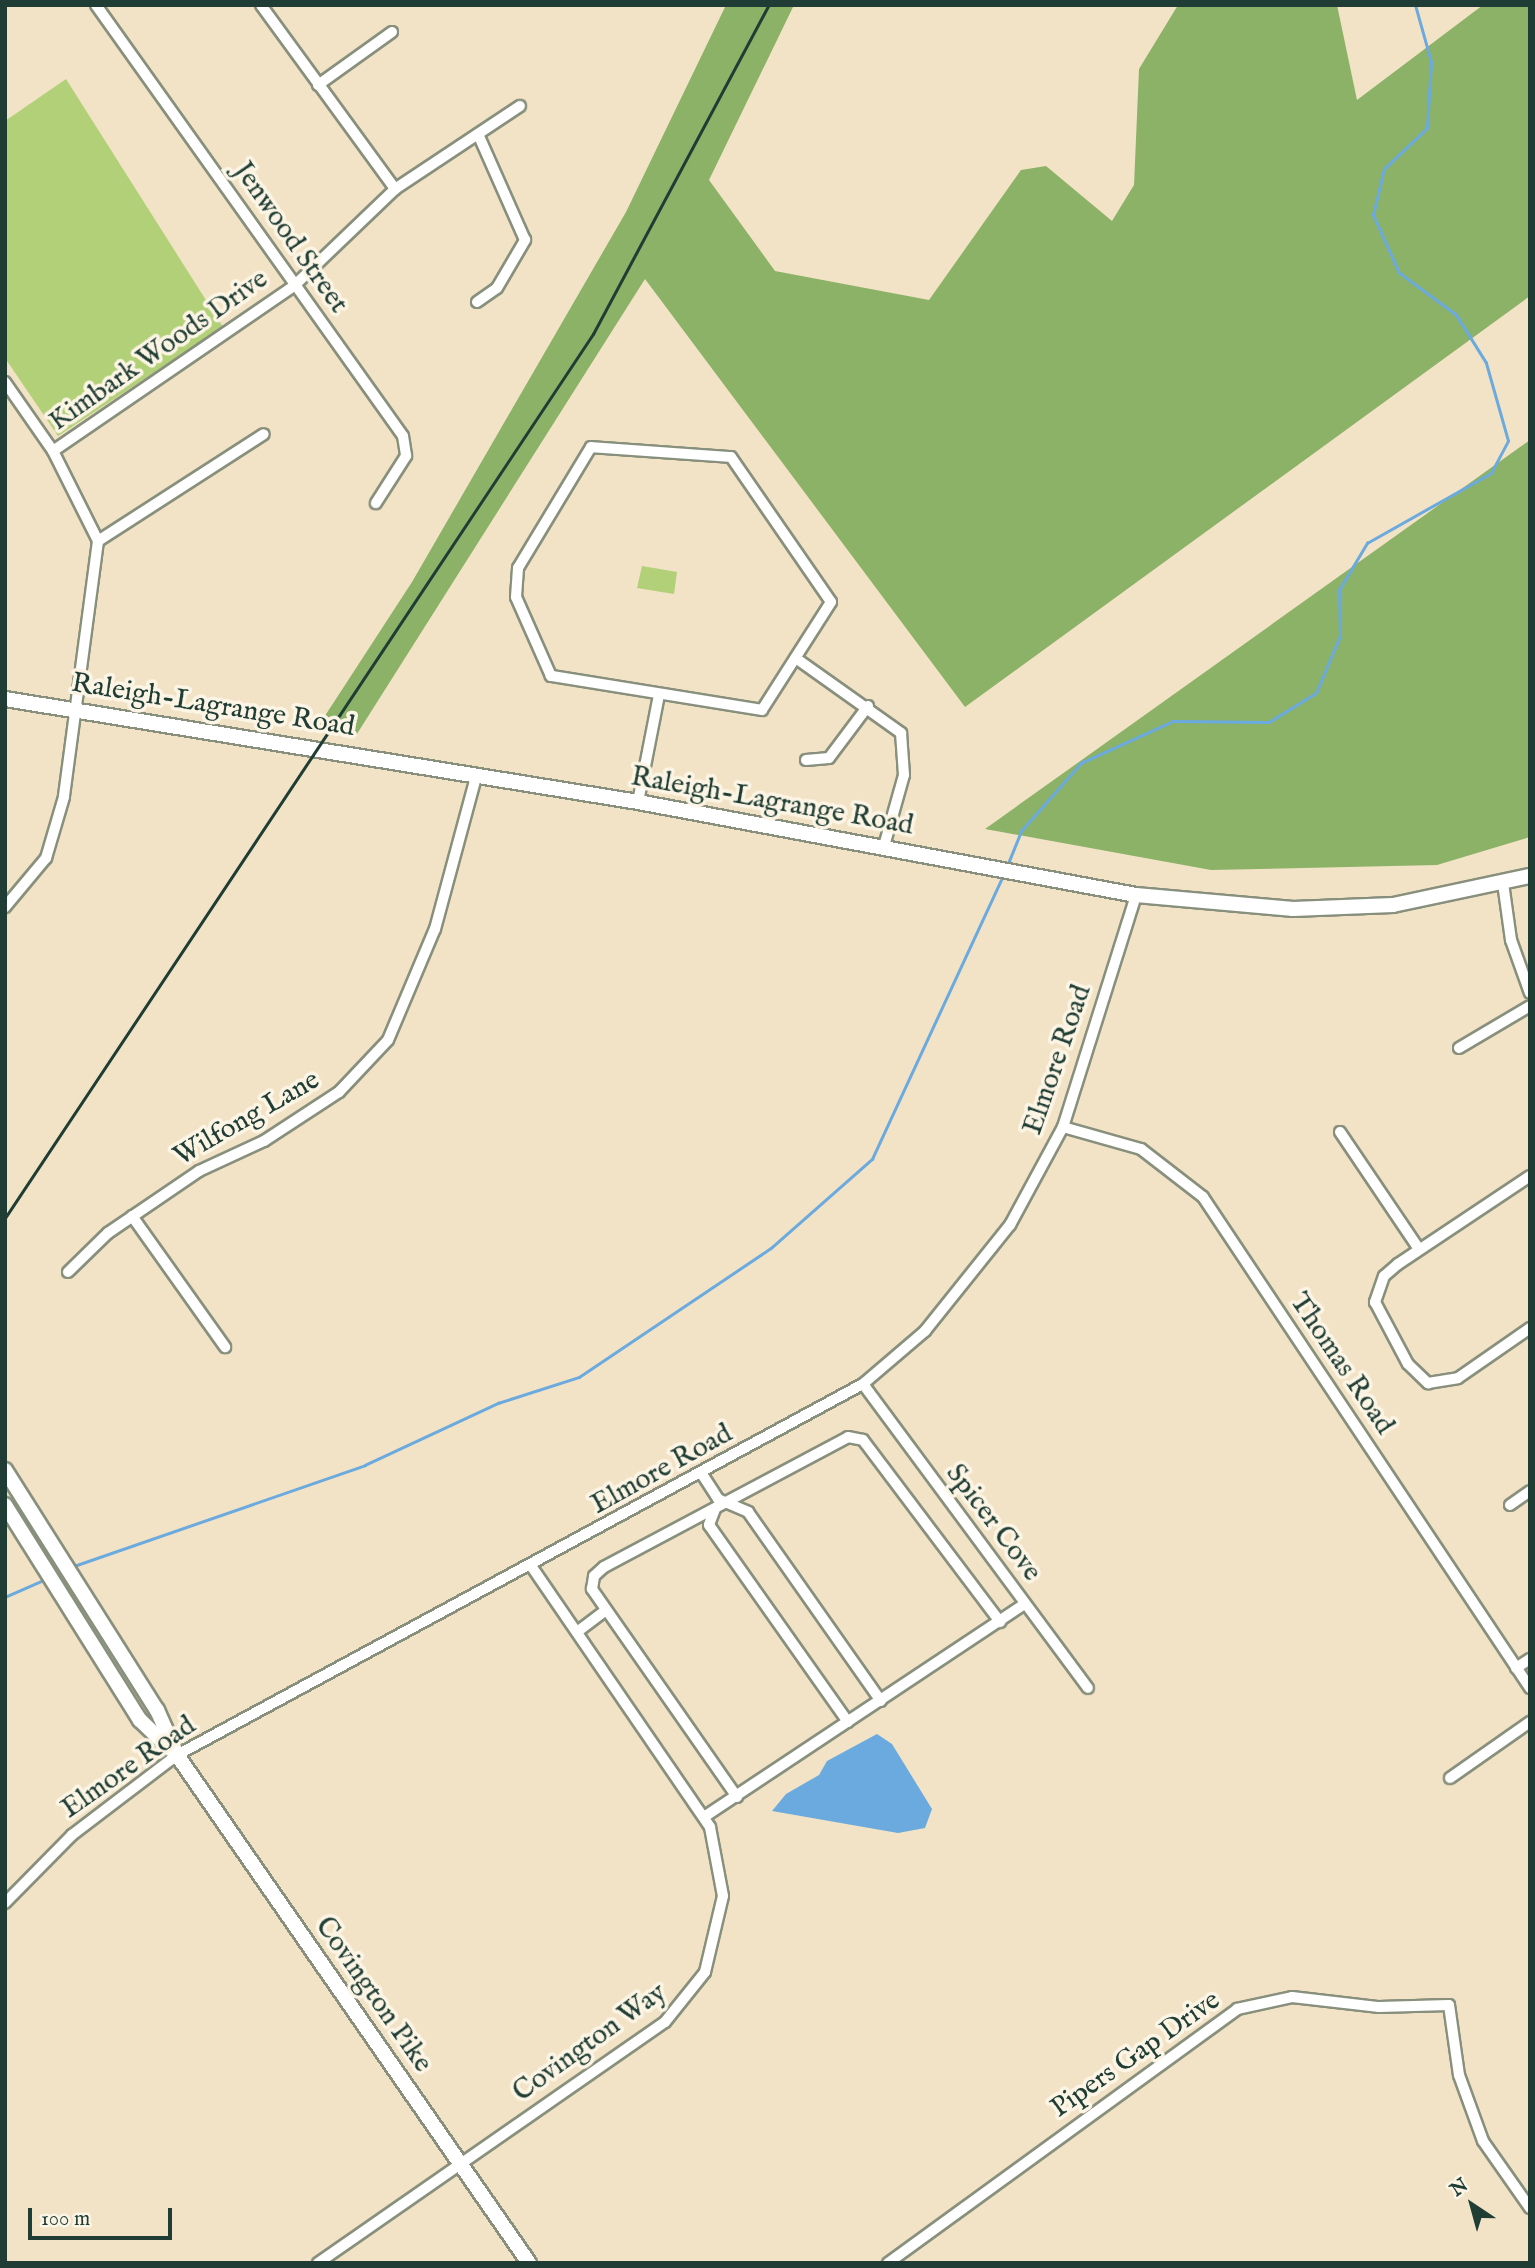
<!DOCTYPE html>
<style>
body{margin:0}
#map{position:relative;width:1535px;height:2268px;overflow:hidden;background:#f2e3c6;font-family:"IM FELL English",serif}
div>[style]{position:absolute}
.green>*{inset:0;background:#b1d077}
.forest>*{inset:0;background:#8cb268}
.water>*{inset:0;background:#6baade}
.stream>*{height:2.5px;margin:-1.25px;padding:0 1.25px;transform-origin:1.25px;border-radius:1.25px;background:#6baade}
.roads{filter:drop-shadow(2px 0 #88907d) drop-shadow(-2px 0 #88907d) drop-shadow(0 2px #88907d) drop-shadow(0 -2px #88907d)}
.minor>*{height:10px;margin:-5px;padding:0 5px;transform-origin:5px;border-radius:5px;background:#fff}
.major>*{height:14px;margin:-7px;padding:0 7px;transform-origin:7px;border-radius:7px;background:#fff}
.rail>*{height:2.5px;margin:-1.25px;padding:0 1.25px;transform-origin:1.25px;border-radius:1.25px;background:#1f3d34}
span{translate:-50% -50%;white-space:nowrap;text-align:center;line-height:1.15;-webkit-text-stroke:7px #fcf5e5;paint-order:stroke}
.street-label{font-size:28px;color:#1f3d34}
.frame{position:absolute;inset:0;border:7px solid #1f3d34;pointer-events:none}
.north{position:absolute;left:1437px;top:2170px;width:70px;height:70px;-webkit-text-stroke:5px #fcf5e5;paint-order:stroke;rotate:324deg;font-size:19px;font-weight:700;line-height:28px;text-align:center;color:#1f3d34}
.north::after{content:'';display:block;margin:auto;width:24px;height:32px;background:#1f3d34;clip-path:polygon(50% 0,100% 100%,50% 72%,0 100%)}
.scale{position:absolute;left:28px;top:2208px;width:144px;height:32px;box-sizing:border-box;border:4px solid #1f3d34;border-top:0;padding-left:9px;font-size:21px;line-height:24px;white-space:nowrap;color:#1f3d34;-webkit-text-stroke:5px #fcf5e5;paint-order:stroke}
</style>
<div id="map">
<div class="green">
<i style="clip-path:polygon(66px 79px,223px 327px,58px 436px,5px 358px,5px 121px)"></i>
<i style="clip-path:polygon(642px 566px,677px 572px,674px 594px,637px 588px)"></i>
</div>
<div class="forest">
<i style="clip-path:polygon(726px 5px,794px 5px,709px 180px,775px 271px,929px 300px,1021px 170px,1046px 166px,1112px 221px,1134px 185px,1139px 69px,1178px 5px,1337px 5px,1357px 100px,1483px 5px,1530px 5px,1530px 296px,965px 707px,645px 279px,355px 737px,319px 725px,412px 582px,626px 212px)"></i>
<i style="clip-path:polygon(1530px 440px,1530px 837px,1437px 865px,1211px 870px,985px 829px)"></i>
</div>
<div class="water">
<i style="clip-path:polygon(877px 1734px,892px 1744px,932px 1809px,925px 1828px,898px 1833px,772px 1811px,786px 1794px,819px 1775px,827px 1761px)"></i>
</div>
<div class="stream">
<i style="left:1007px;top:866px;width:38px;rotate:-68deg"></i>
<i style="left:1021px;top:831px;width:91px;rotate:-48.6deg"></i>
<i style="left:1081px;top:763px;width:101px;rotate:-24.5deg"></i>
<i style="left:1173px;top:721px;width:96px;rotate:0.6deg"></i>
<i style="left:1269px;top:722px;width:55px;rotate:-31.7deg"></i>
<i style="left:1316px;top:693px;width:62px;rotate:-67.2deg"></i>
<i style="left:1340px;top:636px;width:46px;rotate:-91.2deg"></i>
<i style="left:1339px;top:590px;width:55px;rotate:-59.2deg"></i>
<i style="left:1367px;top:543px;width:142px;rotate:-29.4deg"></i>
<i style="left:1491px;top:473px;width:36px;rotate:-62deg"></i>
<i style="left:1508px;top:441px;width:81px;rotate:-105.8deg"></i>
<i style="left:1486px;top:363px;width:57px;rotate:-122deg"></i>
<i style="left:1456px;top:315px;width:71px;rotate:-143.6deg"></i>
<i style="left:1399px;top:273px;width:64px;rotate:-114.1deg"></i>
<i style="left:1373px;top:215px;width:47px;rotate:-76.6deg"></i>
<i style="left:1384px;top:169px;width:59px;rotate:-43.6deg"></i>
<i style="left:1427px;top:128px;width:66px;rotate:-86.5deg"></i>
<i style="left:1431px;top:62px;width:59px;rotate:-105.7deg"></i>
<i style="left:71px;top:1567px;width:311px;rotate:-19.1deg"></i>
<i style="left:365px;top:1465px;width:147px;rotate:-25deg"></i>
<i style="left:498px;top:1403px;width:85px;rotate:-17.8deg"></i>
<i style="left:579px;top:1377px;width:231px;rotate:-33.9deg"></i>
<i style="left:771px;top:1248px;width:135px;rotate:-41.4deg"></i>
<i style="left:872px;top:1159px;width:313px;rotate:-65.2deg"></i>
<i style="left:5px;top:1597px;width:45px;rotate:-23.7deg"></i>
</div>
<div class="roads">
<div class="minor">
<i style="left:96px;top:5px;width:529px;rotate:54.54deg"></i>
<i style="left:403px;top:436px;width:20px;rotate:81deg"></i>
<i style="left:406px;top:456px;width:56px;rotate:122.6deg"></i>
<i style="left:261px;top:5px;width:228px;rotate:53.9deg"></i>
<i style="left:318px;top:85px;width:91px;rotate:-35.6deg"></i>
<i style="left:477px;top:302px;width:24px;rotate:-35deg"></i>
<i style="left:497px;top:288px;width:56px;rotate:-59.7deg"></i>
<i style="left:525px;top:240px;width:116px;rotate:-113.9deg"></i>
<i style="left:5px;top:382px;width:84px;rotate:55.2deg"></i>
<i style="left:53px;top:451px;width:101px;rotate:63.4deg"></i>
<i style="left:98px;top:541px;width:258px;rotate:97.6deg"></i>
<i style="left:64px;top:797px;width:64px;rotate:106.4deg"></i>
<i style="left:46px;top:858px;width:64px;rotate:129.9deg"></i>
<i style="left:591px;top:447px;width:140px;rotate:4.1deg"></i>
<i style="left:731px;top:457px;width:176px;rotate:55.4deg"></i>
<i style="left:831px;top:602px;width:128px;rotate:122.6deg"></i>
<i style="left:762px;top:710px;width:214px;rotate:-170.8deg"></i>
<i style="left:551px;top:676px;width:86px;rotate:-113.9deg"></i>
<i style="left:516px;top:597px;width:29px;rotate:-86deg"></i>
<i style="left:518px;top:568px;width:141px;rotate:-58.9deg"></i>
<i style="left:53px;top:451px;width:293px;rotate:-34.4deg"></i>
<i style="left:295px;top:285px;width:139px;rotate:-43.8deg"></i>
<i style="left:395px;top:189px;width:150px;rotate:-33.6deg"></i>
<i style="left:98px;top:541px;width:197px;rotate:-32.8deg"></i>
<i style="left:797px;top:659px;width:128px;rotate:35.4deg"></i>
<i style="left:901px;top:733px;width:42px;rotate:85.9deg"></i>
<i style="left:904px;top:775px;width:74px;rotate:105.7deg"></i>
<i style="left:806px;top:760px;width:23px;rotate:-5deg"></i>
<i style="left:829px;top:758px;width:65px;rotate:-53.1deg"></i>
<i style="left:638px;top:802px;width:109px;rotate:-78.9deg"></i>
<i style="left:1503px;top:883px;width:58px;rotate:82deg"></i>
<i style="left:1511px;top:940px;width:56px;rotate:70.3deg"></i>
<i style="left:1459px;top:1048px;width:82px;rotate:-30.6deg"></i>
<i style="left:1063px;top:1127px;width:81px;rotate:15.8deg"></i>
<i style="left:1141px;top:1149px;width:78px;rotate:37.7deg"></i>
<i style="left:1203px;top:1197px;width:590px;rotate:56.34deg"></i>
<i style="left:1340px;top:1132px;width:141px;rotate:56deg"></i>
<i style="left:1530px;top:1176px;width:159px;rotate:146.3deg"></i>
<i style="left:1398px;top:1264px;width:18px;rotate:139deg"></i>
<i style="left:1384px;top:1276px;width:28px;rotate:109deg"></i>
<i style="left:1375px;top:1302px;width:70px;rotate:62deg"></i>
<i style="left:1408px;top:1364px;width:28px;rotate:44deg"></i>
<i style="left:1428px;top:1383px;width:30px;rotate:-9deg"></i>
<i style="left:1458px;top:1378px;width:88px;rotate:-34.8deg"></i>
<i style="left:132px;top:1216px;width:161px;rotate:54.6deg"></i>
<i style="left:68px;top:1272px;width:56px;rotate:-44.3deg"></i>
<i style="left:108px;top:1233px;width:110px;rotate:-34.3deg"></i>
<i style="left:199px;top:1171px;width:72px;rotate:-24.8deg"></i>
<i style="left:264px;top:1141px;width:90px;rotate:-33.2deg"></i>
<i style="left:339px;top:1092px;width:71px;rotate:-46.7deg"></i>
<i style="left:388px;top:1040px;width:121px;rotate:-67.1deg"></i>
<i style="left:435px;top:929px;width:157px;rotate:-74.9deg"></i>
<i style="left:863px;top:1384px;width:378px;rotate:53.5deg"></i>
<i style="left:702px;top:1474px;width:30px;rotate:57deg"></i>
<i style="left:718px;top:1499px;width:33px;rotate:23deg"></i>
<i style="left:748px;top:1512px;width:231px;rotate:54.9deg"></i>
<i style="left:1510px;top:1505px;width:24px;rotate:-35deg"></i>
<i style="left:715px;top:1509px;width:17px;rotate:111deg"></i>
<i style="left:709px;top:1525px;width:241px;rotate:54.8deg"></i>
<i style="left:577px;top:1632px;width:36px;rotate:-37deg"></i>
<i style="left:1516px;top:1668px;width:17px;rotate:-33deg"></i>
<i style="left:1450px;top:1778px;width:98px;rotate:-35deg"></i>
<i style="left:737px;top:1797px;width:254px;rotate:-124.9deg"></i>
<i style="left:592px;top:1589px;width:13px;rotate:-81deg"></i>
<i style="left:594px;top:1576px;width:13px;rotate:-42deg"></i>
<i style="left:604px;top:1567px;width:276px;rotate:-28deg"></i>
<i style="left:848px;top:1437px;width:15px;rotate:11deg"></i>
<i style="left:863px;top:1440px;width:228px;rotate:53deg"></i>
<i style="left:704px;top:1817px;width:385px;rotate:-33.6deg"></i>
<i style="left:5px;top:1903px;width:95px;rotate:-45.4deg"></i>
<i style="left:72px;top:1835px;width:132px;rotate:-37.3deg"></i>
<i style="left:177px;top:1755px;width:780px;rotate:-28.41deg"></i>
<i style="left:863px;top:1384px;width:82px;rotate:-40.5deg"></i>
<i style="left:925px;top:1331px;width:136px;rotate:-51.3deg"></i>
<i style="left:1010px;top:1225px;width:111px;rotate:-61.6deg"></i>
<i style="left:1063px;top:1127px;width:243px;rotate:-72.5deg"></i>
<i style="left:318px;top:2263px;width:422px;rotate:-34.8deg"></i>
<i style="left:665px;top:2022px;width:64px;rotate:-51.3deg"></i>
<i style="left:705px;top:1972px;width:78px;rotate:-76.7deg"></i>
<i style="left:723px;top:1896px;width:70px;rotate:-100.7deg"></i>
<i style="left:710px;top:1827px;width:315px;rotate:-124.4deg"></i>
<i style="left:888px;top:2263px;width:432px;rotate:-36deg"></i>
<i style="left:1237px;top:2009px;width:56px;rotate:-12.3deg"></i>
<i style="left:1292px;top:1997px;width:88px;rotate:6.6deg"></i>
<i style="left:1379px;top:2007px;width:70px;rotate:-1.6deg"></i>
<i style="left:1449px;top:2005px;width:71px;rotate:81.9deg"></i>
<i style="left:1459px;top:2075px;width:70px;rotate:70deg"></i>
<i style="left:1483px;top:2141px;width:82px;rotate:55deg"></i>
</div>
<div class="major">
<i style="left:5px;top:699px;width:641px;rotate:9.24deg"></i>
<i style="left:638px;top:802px;width:507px;rotate:10.58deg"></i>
<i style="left:1136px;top:895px;width:158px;rotate:5.1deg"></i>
<i style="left:1293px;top:909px;width:100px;rotate:-2.3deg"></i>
<i style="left:1393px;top:905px;width:140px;rotate:-12deg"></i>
<i style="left:5px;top:1470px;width:284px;rotate:57.7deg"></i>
<i style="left:157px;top:1710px;width:49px;rotate:66deg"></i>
<i style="left:177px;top:1755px;width:618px;rotate:55.28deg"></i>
<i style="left:5px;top:1505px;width:254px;rotate:57.9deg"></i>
<i style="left:140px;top:1720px;width:42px;rotate:44deg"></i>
</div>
</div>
<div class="rail">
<i style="left:5px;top:1218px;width:1062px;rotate:-56.37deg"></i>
<i style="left:593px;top:334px;width:373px;rotate:-61.9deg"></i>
</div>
<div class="street-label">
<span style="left:290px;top:238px;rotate:55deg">Jenwood Street</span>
<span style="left:159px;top:351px;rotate:-35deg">Kimbark Woods Drive</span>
<span style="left:213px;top:706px;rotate:9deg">Raleigh-Lagrange Road</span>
<span style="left:772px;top:802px;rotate:10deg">Raleigh-Lagrange Road</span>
<span style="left:1058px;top:1060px;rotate:-71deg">Elmore Road</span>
<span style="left:247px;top:1119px;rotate:-30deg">Wilfong Lane</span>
<span style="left:1341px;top:1364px;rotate:56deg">Thomas Road</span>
<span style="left:662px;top:1470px;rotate:-29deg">Elmore Road</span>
<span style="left:993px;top:1523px;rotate:53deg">Spicer Cove</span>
<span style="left:129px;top:1768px;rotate:-35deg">Elmore Road</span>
<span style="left:373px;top:1995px;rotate:55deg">Covington Pike</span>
<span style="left:590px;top:2043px;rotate:-36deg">Covington Way</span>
<span style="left:1136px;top:2055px;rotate:-35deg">Pipers Gap Drive</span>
</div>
<div class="frame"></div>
<div class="north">N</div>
<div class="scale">100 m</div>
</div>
